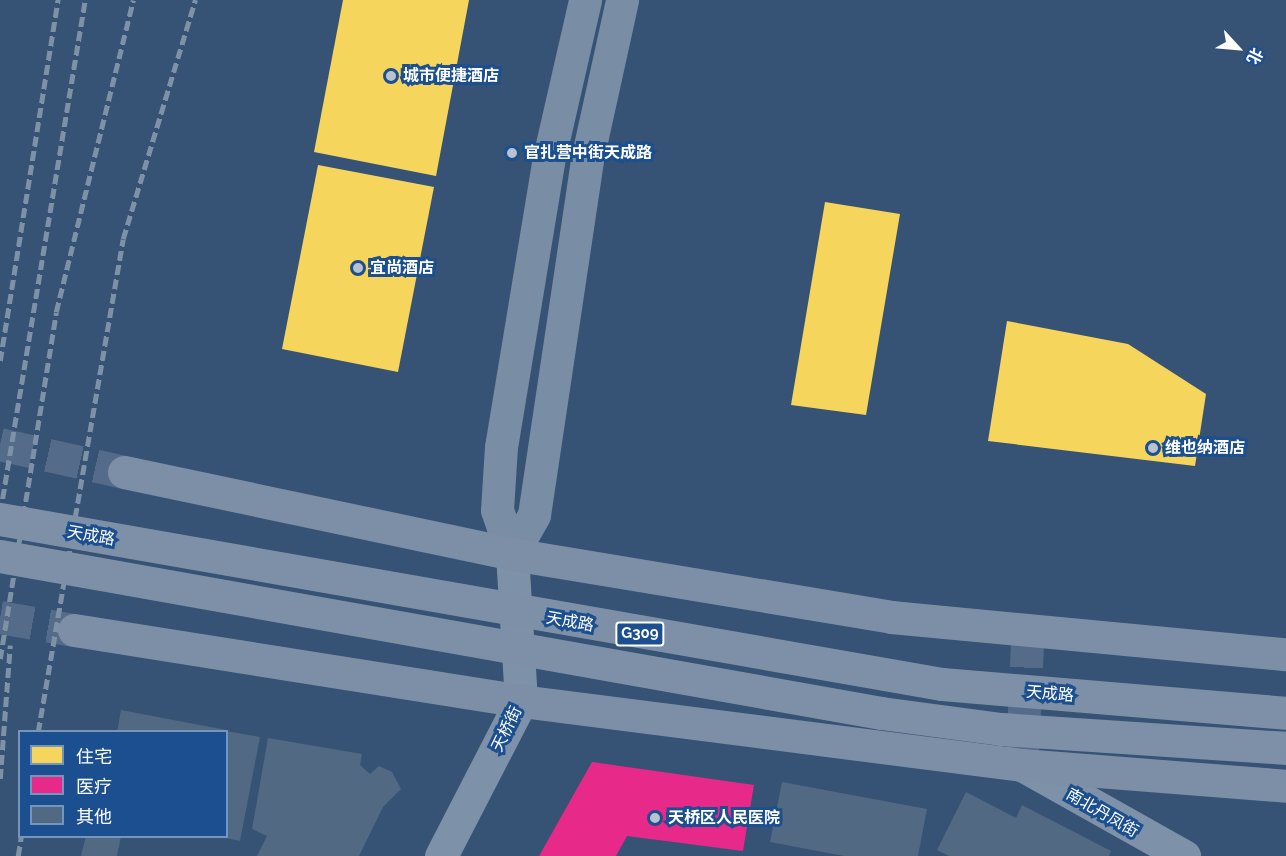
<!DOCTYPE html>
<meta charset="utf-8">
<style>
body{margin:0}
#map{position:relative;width:1286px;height:856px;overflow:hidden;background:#365274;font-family:Raleway,"Noto Sans SC",sans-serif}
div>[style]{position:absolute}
.homes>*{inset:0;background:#f6d55c}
.health>*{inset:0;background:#e7298a}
.building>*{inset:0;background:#526984}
.tertiary-tunnel>*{height:33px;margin-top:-16.5px;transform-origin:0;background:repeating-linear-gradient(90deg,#546c89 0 33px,transparent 0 49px)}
.primary-tunnel>*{height:33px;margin-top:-16.5px;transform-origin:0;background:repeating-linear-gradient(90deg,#546c89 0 33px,transparent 0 49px)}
.tertiary>*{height:33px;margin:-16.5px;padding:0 16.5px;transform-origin:16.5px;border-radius:16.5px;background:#7d92a8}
.secondary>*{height:33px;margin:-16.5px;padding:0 16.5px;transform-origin:16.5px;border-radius:16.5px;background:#798da4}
.primary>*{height:33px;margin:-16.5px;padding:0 16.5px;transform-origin:16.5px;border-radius:16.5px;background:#7d8ea7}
.rail>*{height:4.5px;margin-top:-2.25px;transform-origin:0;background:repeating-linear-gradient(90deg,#7e92a7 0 10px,transparent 0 14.5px)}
.trunk-bridge>*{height:33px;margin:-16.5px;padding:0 16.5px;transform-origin:16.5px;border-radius:16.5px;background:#7e90a7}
.dots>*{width:16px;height:16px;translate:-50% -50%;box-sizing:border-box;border:3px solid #1b4f8f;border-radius:50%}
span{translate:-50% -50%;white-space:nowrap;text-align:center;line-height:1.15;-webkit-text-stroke:6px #1b4f8f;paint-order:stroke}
.shield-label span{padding:2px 4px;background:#1b4f8f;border:2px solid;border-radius:4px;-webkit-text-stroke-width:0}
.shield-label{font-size:15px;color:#fff;font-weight:700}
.poi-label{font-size:16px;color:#fff;font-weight:700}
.left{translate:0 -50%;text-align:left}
.street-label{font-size:16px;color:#fff}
.legend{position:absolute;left:18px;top:730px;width:210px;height:108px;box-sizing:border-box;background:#1b4f8f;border:2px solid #7695bc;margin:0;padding:8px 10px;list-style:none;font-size:18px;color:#fff}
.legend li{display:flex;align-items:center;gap:12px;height:30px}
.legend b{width:30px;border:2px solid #7695bc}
.north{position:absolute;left:1208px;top:18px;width:60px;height:60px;-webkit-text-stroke:4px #1b4f8f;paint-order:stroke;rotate:116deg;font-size:16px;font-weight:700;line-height:24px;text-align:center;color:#fff}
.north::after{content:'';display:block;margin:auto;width:21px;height:27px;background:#fff;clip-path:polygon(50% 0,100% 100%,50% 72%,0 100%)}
</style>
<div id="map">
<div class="homes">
<i style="clip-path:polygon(343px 0,469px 0,436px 176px,314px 152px)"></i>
<i style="clip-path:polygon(318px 165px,434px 187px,398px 372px,282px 349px)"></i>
<i style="clip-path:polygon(825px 202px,900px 214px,866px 415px,791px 405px)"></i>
<i style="clip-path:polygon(1007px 321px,1128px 344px,1206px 394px,1195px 466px,988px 441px)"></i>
</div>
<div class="health">
<i style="clip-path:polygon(592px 762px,754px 785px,743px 851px,627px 836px,616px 856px,539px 856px)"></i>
</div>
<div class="building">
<i style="clip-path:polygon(121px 710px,226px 730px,226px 732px,117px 732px)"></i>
<i style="clip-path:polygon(226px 731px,260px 737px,240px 841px,226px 838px)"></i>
<i style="clip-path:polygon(268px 738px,362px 754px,360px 765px,370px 774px,379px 766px,392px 772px,401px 789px,383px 807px,359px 856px,257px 856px,267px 836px,252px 829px)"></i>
<i style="clip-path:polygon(782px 782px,927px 809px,918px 856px,844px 856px,770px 842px)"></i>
<i style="clip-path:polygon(966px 792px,1016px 818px,1022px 805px,1111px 851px,1109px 856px,949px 856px,937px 850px)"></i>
<i style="clip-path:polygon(86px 836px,121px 836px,117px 856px,81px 856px)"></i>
</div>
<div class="tertiary-tunnel">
<i style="left:1022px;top:765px;width:132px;rotate:-87.4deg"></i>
</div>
<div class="primary-tunnel">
<i style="left:0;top:444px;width:127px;rotate:12.7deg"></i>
<i style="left:0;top:617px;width:75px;rotate:10deg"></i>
</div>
<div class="tertiary">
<i style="left:1022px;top:765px;width:186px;rotate:29.3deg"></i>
<i style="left:441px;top:856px;width:174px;rotate:-62.7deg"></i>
<i style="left:521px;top:701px;width:147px;rotate:-93.5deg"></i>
</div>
<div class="secondary">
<i style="left:512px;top:554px;width:45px;rotate:-60.6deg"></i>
<i style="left:534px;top:515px;width:364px;rotate:-81.5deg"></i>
<i style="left:588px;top:155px;width:159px;rotate:-77.6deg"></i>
<i style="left:512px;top:554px;width:46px;rotate:-108.8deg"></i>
<i style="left:497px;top:510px;width:63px;rotate:-86.4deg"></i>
<i style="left:501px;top:447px;width:289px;rotate:-80.6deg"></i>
<i style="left:548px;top:162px;width:166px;rotate:-77.1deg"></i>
</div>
<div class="primary">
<i style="left:124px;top:472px;width:397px;rotate:11.9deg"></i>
<i style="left:512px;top:554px;width:384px;rotate:9.4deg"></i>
<i style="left:891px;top:617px;width:397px;rotate:5.4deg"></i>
<i style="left:74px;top:630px;width:453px;rotate:9deg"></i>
<i style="left:521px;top:701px;width:505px;rotate:7.28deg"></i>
<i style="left:1022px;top:765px;width:265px;rotate:4.5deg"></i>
</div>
<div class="rail">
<i style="left:0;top:361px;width:366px;rotate:-80.9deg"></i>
<i style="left:0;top:513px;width:520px;rotate:-80.59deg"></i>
<i style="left:0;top:659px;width:351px;rotate:-80.8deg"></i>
<i style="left:56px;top:312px;width:321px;rotate:-76.1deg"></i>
<i style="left:38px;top:732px;width:500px;rotate:-80.22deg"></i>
<i style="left:123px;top:239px;width:250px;rotate:-73.2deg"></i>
<i style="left:0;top:779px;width:134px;rotate:-85.7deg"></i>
<i style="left:18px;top:856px;width:20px;rotate:-81deg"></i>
</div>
<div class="trunk-bridge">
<i style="left:0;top:519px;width:956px;rotate:9.94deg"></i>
<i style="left:942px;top:684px;width:345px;rotate:4.8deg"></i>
<i style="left:0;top:556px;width:895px;rotate:10.1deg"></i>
<i style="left:881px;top:713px;width:121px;rotate:7.6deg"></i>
<i style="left:1001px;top:729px;width:286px;rotate:3.8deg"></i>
</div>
<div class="dots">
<i style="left:391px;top:76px;background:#b9c2ce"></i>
<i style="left:512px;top:153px;background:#b9c2ce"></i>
<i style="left:358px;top:268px;background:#b9c2ce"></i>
<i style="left:1153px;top:448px;background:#b9c2ce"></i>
<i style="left:655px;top:818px;background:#b9c2ce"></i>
</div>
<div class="shield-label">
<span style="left:640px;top:634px">G309</span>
</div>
<div class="poi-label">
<span class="left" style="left:403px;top:76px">城市便捷酒店</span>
<span class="left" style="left:524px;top:153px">官扎营中街天成路</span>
<span class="left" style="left:370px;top:268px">宜尚酒店</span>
<span class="left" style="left:1165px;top:448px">维也纳酒店</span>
<span class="left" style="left:668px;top:818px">天桥区人民医院</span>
</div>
<div class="street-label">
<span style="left:91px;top:536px;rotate:10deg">天成路</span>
<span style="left:570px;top:622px;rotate:10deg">天成路</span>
<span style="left:1050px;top:694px;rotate:5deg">天成路</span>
<span style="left:507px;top:729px;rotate:-64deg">天桥街</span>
<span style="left:1102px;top:813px;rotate:30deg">南北丹凤街</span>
</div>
<ul class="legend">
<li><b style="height:16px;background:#f6d55c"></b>住宅</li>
<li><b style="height:16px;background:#e7298a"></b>医疗</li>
<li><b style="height:16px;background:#526984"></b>其他</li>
</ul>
<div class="north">北</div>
</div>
